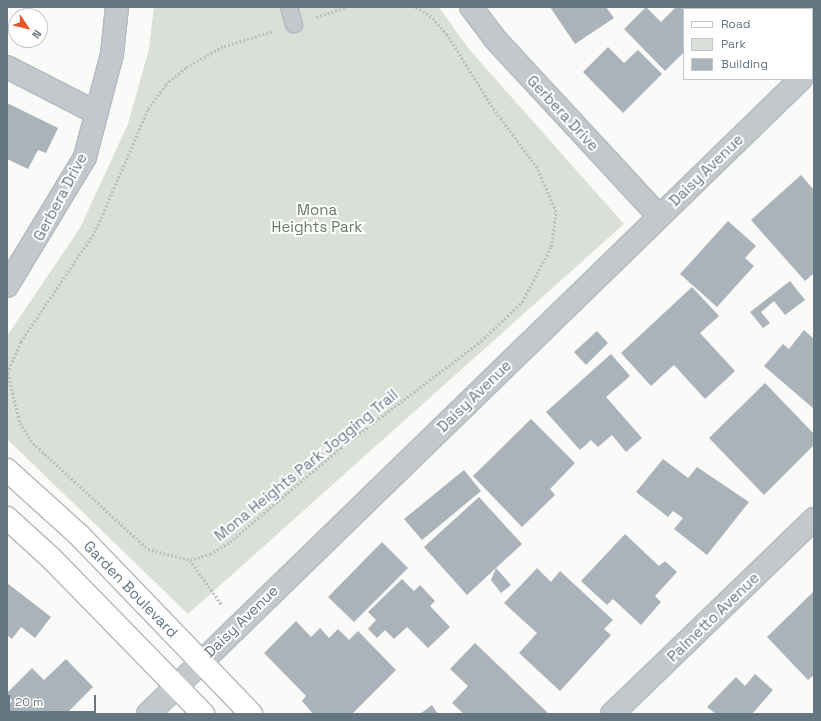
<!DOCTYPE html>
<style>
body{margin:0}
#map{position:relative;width:821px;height:721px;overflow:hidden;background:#fafaf8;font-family:"Space Grotesk",sans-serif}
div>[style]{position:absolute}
.green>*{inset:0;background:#dadfd7}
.building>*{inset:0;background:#aab3b9}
.path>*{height:2.5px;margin-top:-1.25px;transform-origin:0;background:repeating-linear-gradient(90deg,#bbbfc2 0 2px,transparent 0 4px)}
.roads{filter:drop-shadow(1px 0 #b3babf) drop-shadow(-1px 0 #b3babf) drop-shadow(0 1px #b3babf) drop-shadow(0 -1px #b3babf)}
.lane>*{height:16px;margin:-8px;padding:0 8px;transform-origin:8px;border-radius:8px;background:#c3c8cc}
.street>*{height:22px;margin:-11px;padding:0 11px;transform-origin:11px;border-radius:11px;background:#c3c8cc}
.secondary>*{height:22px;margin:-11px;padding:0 11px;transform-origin:11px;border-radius:11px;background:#fff}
span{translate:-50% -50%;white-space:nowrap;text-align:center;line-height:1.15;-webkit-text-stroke:4px #fff;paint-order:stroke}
.street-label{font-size:15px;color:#657683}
.park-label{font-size:15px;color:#687a64}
.frame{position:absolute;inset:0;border:8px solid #657683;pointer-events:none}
.legend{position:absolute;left:683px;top:8px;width:130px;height:72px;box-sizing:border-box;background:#fff;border:1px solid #c1c8cd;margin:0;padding:5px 7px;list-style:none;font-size:12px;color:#657683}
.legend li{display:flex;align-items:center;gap:8px;height:20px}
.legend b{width:20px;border:1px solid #c1c8cd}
.north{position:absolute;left:8px;top:8px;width:40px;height:40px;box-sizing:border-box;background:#fff;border:1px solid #c1c8cd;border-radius:50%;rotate:125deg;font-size:11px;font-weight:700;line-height:16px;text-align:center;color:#657683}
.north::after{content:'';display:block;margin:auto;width:14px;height:18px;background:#e4572e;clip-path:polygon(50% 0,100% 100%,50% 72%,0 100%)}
.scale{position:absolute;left:8px;top:695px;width:88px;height:18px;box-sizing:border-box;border:2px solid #657683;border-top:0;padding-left:5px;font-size:12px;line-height:14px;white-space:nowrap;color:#657683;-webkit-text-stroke:3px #fff;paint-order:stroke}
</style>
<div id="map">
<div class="green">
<i style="clip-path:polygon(154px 7px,439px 7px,468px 48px,624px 224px,188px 614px,7px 439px,7px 336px,80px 228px,128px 124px,149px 49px)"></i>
</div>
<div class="building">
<i style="clip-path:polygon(550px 7px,606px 7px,614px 18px,575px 44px)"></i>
<i style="clip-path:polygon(646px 7px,661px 22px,676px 7px,686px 9px,684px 52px,665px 71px,624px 29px)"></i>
<i style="clip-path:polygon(690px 7px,730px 7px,728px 9px)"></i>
<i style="clip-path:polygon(608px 47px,624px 63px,638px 50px,662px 74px,623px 113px,583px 72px)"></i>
<i style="clip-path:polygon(7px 103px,58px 128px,46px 153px,38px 150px,28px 169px,7px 159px)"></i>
<i style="clip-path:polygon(801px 175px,814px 190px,814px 273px,805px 281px,751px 220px)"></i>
<i style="clip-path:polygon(728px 221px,756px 246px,745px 258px,754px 266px,717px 307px,680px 274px)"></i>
<i style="clip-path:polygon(790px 281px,805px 300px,785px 315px,774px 301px,761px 312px,770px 323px,763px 328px,750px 312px)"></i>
<i style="clip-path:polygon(692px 287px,719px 316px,700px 333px,735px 371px,705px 399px,674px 365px,651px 386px,621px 353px)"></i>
<i style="clip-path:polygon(804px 330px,814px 339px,814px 409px,764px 366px,783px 344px,789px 349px)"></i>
<i style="clip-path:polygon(597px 331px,608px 343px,586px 365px,574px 352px)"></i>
<i style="clip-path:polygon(611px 354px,630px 376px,606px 397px,642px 438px,626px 452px,612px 435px,598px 447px,591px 440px,580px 450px,546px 412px)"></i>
<i style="clip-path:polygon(765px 383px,814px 434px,814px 445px,764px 495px,709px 438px)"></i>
<i style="clip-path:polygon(531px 419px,575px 463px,550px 489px,555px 495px,522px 527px,473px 476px)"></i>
<i style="clip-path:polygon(663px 459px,688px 478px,697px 467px,749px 502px,707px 555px,674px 529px,683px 518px,673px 511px,668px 517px,636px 492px)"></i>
<i style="clip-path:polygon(464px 470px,481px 491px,422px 540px,404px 519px)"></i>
<i style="clip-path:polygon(479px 497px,522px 544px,496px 568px,511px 585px,501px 593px,491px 580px,496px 568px,467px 595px,424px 547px)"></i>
<i style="clip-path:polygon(625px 534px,659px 566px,665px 561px,677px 572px,655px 596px,661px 602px,641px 625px,613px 599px,607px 605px,581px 581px)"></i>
<i style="clip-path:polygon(382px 542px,408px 568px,354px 622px,328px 597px)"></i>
<i style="clip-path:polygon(537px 568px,551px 582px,560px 571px,613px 620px,604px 629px,611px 635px,560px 691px,519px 653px,537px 633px,504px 603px)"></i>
<i style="clip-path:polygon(402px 579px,414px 591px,420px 585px,435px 601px,430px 606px,450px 627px,428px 648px,407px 627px,394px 639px,385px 630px,377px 638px,368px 629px,376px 620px,368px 612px)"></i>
<i style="clip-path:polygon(7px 583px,51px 617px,35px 638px,21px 627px,12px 639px,7px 635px)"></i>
<i style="clip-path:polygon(814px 591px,814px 675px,808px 680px,767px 637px)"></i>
<i style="clip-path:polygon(296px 621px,311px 637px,320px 628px,329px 638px,338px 629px,349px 640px,358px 631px,396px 670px,352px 714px,313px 714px,302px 701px,306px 696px,264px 653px)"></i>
<i style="clip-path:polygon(475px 643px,549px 714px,464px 714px,452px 703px,468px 686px,450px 669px)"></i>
<i style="clip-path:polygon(66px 659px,93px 687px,66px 714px,7px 714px,7px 707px,12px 701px,7px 693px,32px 668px,44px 680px)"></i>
<i style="clip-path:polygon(755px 674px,773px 690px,752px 714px,716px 714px,707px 707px,736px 677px,745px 686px)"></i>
<i style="clip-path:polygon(432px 705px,438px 714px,420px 714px)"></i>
</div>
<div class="path">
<i style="left:316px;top:17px;width:32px;rotate:-18deg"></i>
<i style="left:272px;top:32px;width:51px;rotate:163deg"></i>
<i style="left:223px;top:47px;width:43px;rotate:150.4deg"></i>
<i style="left:186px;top:68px;width:26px;rotate:140deg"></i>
<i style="left:166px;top:85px;width:31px;rotate:126deg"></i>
<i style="left:148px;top:110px;width:132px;rotate:113.3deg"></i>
<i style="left:96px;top:231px;width:134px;rotate:124deg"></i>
<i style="left:21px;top:342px;width:34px;rotate:113deg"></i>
<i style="left:8px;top:373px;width:51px;rotate:76.5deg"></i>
<i style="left:20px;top:423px;width:24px;rotate:57deg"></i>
<i style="left:33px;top:443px;width:156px;rotate:42.7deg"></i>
<i style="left:148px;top:549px;width:43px;rotate:14.7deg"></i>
<i style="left:190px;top:560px;width:21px;rotate:-17deg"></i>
<i style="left:210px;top:554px;width:23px;rotate:-31deg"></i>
<i style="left:230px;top:542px;width:145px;rotate:-40.5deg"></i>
<i style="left:340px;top:448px;width:177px;rotate:-37.2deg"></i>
<i style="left:481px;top:341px;width:57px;rotate:-43.6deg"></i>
<i style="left:522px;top:302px;width:62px;rotate:-62.2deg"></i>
<i style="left:551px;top:247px;width:35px;rotate:-82deg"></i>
<i style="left:556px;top:212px;width:48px;rotate:-113.4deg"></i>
<i style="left:537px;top:168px;width:76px;rotate:-126.4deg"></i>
<i style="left:492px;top:107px;width:85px;rotate:-122deg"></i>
<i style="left:447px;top:35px;width:24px;rotate:-132deg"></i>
<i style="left:431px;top:17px;width:19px;rotate:-148deg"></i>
<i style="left:190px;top:560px;width:55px;rotate:54.6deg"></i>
</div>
<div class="roads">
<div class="lane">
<i style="left:289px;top:7px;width:18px;rotate:74deg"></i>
</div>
<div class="street">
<i style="left:471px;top:7px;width:40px;rotate:53deg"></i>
<i style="left:495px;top:39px;width:241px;rotate:47.2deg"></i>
<i style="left:7px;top:67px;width:99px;rotate:27.1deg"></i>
<i style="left:7px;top:286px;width:151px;rotate:-58.8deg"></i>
<i style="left:85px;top:157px;width:106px;rotate:-75.3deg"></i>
<i style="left:112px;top:54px;width:47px;rotate:-83.9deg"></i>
<i style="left:148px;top:714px;width:911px;rotate:-44.2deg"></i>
<i style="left:612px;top:714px;width:281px;rotate:-44deg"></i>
</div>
<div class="secondary">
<i style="left:7px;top:470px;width:97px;rotate:42.1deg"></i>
<i style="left:79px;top:535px;width:248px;rotate:46.1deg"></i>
<i style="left:7px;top:518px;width:59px;rotate:42.3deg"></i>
<i style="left:51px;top:558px;width:218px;rotate:45.7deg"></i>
</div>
</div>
<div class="street-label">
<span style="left:563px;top:113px;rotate:47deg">Gerbera Drive</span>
<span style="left:706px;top:170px;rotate:-44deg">Daisy Avenue</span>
<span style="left:60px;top:197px;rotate:-62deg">Gerbera Drive</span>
<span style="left:474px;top:396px;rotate:-44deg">Daisy Avenue</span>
<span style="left:306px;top:465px;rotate:-39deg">Mona Heights Park Jogging Trail</span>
<span style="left:131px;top:589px;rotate:46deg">Garden Boulevard</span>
<span style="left:713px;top:617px;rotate:-44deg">Palmetto Avenue</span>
<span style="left:241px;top:621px;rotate:-44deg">Daisy Avenue</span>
</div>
<div class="park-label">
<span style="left:317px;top:218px">Mona<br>Heights Park</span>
</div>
<div class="frame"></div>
<ul class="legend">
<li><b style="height:5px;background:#fff"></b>Road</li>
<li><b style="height:11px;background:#dadfd7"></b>Park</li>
<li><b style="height:11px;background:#aab3b9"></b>Building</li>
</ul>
<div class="north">N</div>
<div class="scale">20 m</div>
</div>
